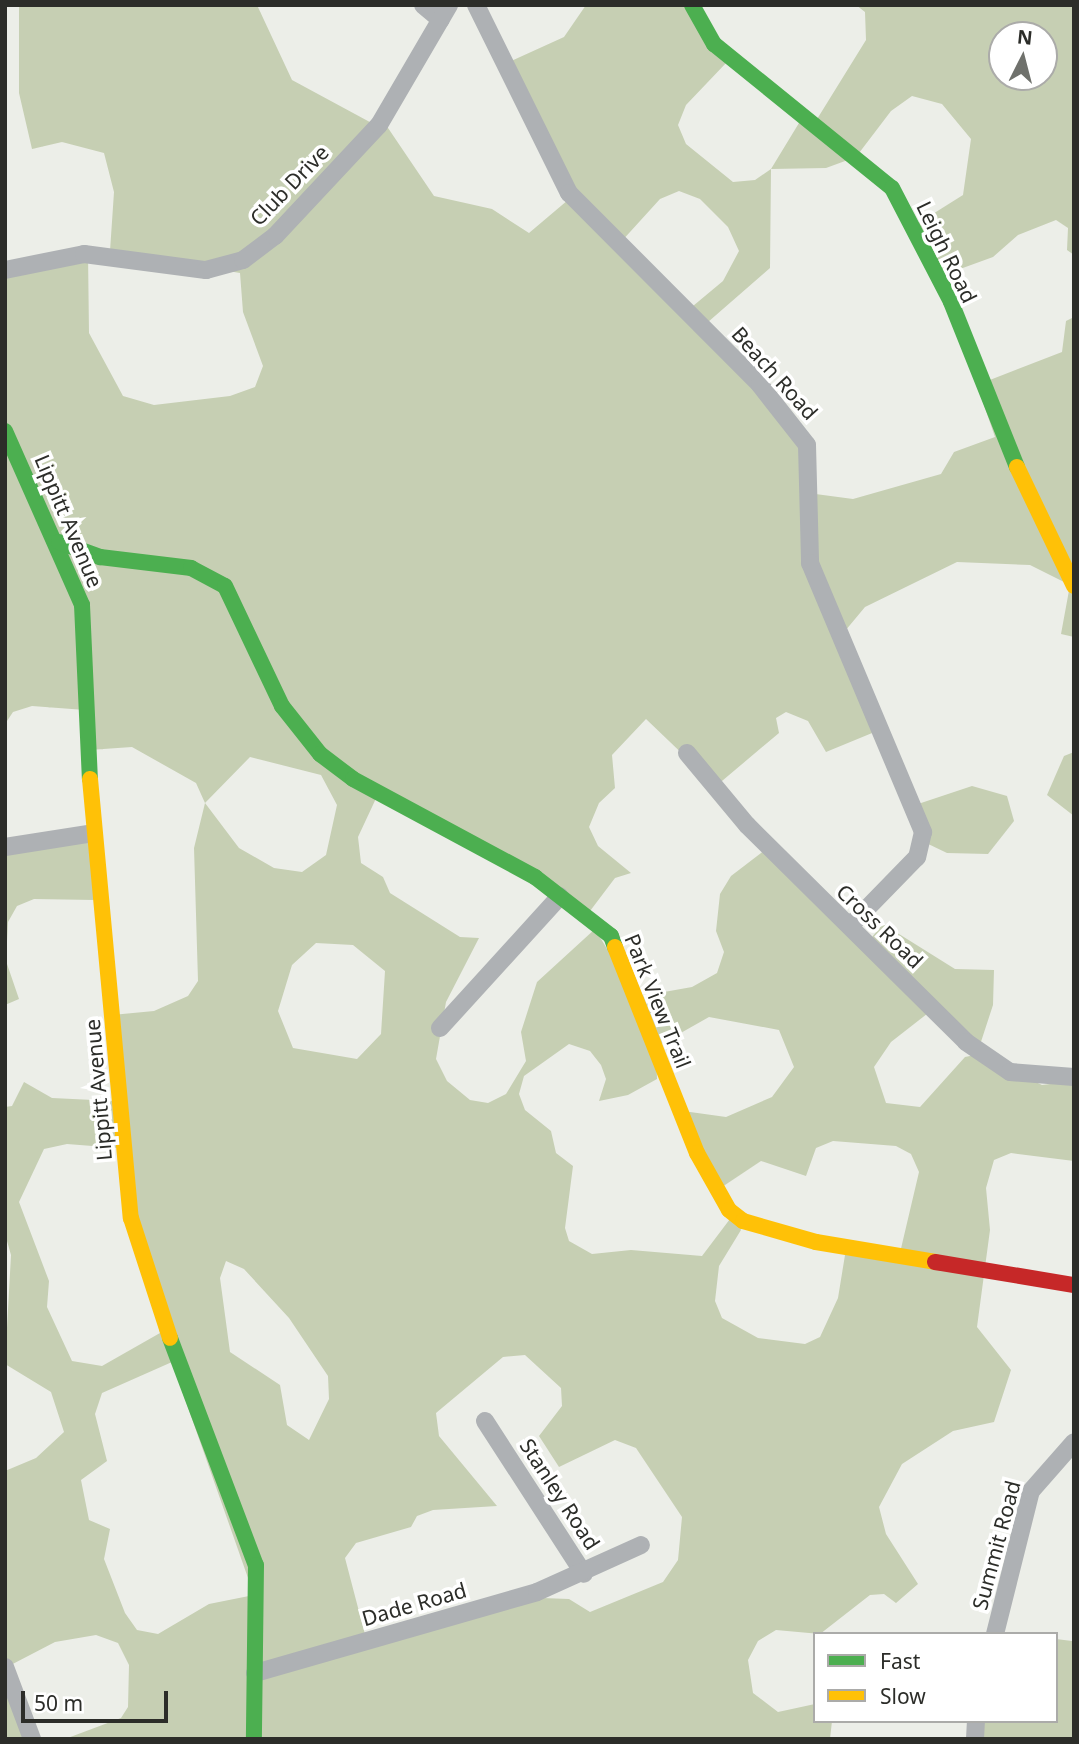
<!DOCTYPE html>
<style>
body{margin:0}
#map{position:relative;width:1079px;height:1744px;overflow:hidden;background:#eceee8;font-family:"Noto Sans",sans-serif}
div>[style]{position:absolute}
.forest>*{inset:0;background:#c6cfb3}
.street>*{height:18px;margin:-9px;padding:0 9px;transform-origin:9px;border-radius:9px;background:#aeb1b4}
.fast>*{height:16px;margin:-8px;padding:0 8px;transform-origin:8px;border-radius:8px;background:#4caf50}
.slow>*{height:16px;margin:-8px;padding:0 8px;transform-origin:8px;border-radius:8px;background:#ffc107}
.jam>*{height:16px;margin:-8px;padding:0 8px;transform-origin:8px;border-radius:8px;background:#c62828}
span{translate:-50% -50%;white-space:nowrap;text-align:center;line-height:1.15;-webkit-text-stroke:7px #fff;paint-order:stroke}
.street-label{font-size:21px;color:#2c2d29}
.frame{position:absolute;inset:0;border:7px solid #2c2d29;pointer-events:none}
.legend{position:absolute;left:813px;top:1632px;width:245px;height:91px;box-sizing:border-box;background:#fff;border:2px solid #ababa9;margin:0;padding:9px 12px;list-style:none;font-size:21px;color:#2c2d29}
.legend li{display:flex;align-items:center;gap:14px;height:35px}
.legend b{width:35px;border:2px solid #ababa9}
.north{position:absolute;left:988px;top:21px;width:70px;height:70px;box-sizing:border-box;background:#fff;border:2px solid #ababa9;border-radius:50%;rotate:6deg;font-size:19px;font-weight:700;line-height:28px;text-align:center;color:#2c2d29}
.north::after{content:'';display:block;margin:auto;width:24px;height:32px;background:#6f716c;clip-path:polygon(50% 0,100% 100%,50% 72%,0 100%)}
.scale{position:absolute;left:21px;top:1691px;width:147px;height:32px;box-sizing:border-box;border:4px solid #2c2d29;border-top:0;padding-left:9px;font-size:21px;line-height:24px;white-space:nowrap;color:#2c2d29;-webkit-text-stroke:5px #fff;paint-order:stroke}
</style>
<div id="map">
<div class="forest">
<i style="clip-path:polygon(evenodd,19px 5px,257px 5px,292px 80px,379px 127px,386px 125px,434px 196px,492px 209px,529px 233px,568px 200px,509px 62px,564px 37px,586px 5px,690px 5px,727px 62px,686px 105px,678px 125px,686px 144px,733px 182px,755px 180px,771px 169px,799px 123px,814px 124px,866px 40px,865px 12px,856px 5px,1074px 5px,1074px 255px,1067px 250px,1068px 228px,1056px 220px,1018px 235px,993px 257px,938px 277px,912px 227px,963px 195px,971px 139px,942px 104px,912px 96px,891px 111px,856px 157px,826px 168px,771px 169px,770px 268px,700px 329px,801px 442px,808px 493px,853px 499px,941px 474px,954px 452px,995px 437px,977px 385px,1062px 352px,1066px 321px,1074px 317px,1074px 637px,1061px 634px,1070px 585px,1030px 565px,957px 562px,865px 607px,840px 637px,877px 731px,826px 752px,808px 721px,786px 712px,776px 718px,779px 733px,716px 786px,646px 719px,612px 755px,615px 788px,599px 803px,589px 827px,598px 846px,631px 873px,615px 878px,587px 915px,379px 792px,358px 837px,361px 863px,383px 877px,390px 893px,460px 937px,479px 938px,446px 1002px,436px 1059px,447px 1081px,470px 1100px,488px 1103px,506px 1094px,526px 1061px,521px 1032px,537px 982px,595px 929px,636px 997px,692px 987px,717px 973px,724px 952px,716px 931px,720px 894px,731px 876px,769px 847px,867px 943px,883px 924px,955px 969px,994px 970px,993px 1005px,977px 1054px,1042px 1085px,1074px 1081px,1074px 1161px,1011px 1153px,994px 1160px,986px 1188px,990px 1230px,977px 1327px,1011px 1370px,994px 1422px,953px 1431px,902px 1464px,879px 1507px,886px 1534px,918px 1584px,896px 1603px,884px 1594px,870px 1595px,820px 1634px,776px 1630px,758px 1641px,748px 1660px,753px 1693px,778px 1712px,815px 1704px,815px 1721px,832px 1721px,830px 1739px,65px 1739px,121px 1718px,128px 1707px,129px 1665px,118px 1643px,96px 1635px,55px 1642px,5px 1668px,5px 1471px,36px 1458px,64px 1432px,51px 1392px,5px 1364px,11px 1255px,5px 1234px,5px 1107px,12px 1106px,24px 1082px,52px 1098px,114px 1101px,112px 1015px,154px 1011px,188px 996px,198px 981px,194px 848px,205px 803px,196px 783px,132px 747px,89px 750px,85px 710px,32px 706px,13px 712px,5px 724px,5px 276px,88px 253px,89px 333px,123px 396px,154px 405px,230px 396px,255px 387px,263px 366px,243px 312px,240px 273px,110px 251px,114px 192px,104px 153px,62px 142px,32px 149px,19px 93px,19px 5px,1002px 35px,1044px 35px,1044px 77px,1002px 77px,1002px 35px,19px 5px,679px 191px,700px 199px,728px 227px,739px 251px,723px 281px,687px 311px,620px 243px,660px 199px,679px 191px,19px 5px,250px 757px,321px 775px,337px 805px,326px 855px,302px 872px,274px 868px,239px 848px,205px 803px,250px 757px,19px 5px,316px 943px,353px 945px,385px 971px,381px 1034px,357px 1059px,293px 1048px,278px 1011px,292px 965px,316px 943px,19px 5px,932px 1010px,975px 1055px,965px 1057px,920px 1107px,886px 1103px,874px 1067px,891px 1042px,932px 1010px,19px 5px,709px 1017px,779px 1030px,794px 1067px,772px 1097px,726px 1117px,683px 1111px,719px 1189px,761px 1161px,806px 1176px,816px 1148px,833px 1141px,896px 1146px,911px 1154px,919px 1172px,899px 1257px,845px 1255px,838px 1298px,820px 1337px,805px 1344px,758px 1338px,722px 1318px,715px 1301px,719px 1266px,741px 1230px,733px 1215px,702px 1256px,631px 1250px,592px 1254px,569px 1241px,565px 1228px,573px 1166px,556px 1153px,551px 1131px,525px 1110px,519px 1094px,524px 1076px,569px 1044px,590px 1051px,601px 1065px,606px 1079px,599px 1101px,628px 1095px,657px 1079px,656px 1047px,709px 1017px,19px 5px,67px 1144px,118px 1148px,160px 1333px,102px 1366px,72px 1361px,47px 1307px,49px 1281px,19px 1202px,44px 1149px,67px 1144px,19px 5px,226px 1261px,244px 1269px,289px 1318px,328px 1376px,329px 1399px,309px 1440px,287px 1425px,280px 1385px,230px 1352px,220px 1278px,226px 1261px,19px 5px,525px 1355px,561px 1388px,562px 1406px,539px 1436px,559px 1467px,615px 1440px,636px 1448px,682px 1517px,678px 1560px,663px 1582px,590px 1612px,569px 1599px,542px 1598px,367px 1642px,345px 1558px,356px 1543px,411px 1527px,417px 1516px,433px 1510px,497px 1506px,439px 1436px,436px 1413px,503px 1357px,525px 1355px,19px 5px,172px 1362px,254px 1595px,209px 1604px,158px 1634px,137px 1630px,125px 1613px,104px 1559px,110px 1529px,89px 1520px,81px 1480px,107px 1461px,95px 1414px,102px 1393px,172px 1362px)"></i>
<i style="clip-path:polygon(1074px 752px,1074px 816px,1047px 795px,1064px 756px)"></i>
<i style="clip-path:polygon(972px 786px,1007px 796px,1014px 821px,988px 854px,947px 853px,922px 841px,918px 804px)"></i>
<i style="clip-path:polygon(90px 842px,95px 900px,34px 899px,17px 906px,8px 922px,6px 961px,19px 999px,5px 1005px,5px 851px)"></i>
<i style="clip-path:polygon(1056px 1639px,1072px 1641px,1074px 1739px,975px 1739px,976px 1721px,1056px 1721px)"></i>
<i style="clip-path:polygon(5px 1677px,28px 1739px,5px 1739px)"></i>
</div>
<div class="street">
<i style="left:423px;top:5px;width:23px;rotate:40deg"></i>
<i style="left:476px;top:5px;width:210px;rotate:63.7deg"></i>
<i style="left:569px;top:193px;width:271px;rotate:45.1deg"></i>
<i style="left:760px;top:385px;width:76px;rotate:51.9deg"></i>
<i style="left:807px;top:445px;width:118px;rotate:88.5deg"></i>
<i style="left:810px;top:563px;width:292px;rotate:67.2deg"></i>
<i style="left:923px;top:832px;width:26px;rotate:103deg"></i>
<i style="left:917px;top:857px;width:96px;rotate:134.2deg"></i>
<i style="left:5px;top:270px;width:81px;rotate:-11.4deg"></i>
<i style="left:84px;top:254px;width:123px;rotate:7.5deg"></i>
<i style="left:206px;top:270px;width:38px;rotate:-15deg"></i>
<i style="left:243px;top:260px;width:40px;rotate:-37deg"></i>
<i style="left:275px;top:236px;width:152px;rotate:-46.9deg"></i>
<i style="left:379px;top:125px;width:139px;rotate:-59.7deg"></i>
<i style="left:687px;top:753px;width:94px;rotate:50.2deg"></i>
<i style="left:747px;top:825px;width:308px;rotate:44.7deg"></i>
<i style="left:966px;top:1042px;width:53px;rotate:34.3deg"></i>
<i style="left:1010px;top:1072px;width:64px;rotate:4.5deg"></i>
<i style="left:5px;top:847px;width:89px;rotate:-9deg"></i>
<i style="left:440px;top:1028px;width:178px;rotate:-47.7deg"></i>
<i style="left:485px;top:1421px;width:182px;rotate:57.1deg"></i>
<i style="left:995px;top:1634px;width:147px;rotate:-75.9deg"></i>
<i style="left:1031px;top:1491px;width:65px;rotate:-48.7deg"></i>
<i style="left:5px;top:1667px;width:77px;rotate:69.4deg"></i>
<i style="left:255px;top:1673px;width:293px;rotate:-16deg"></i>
<i style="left:537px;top:1592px;width:114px;rotate:-24.3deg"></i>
<i style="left:975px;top:1739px;width:18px;rotate:-87deg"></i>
</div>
<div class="fast">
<i style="left:692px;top:5px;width:45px;rotate:60.6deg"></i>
<i style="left:714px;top:44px;width:229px;rotate:39deg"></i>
<i style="left:892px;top:188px;width:128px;rotate:62.6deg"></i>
<i style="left:951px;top:302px;width:178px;rotate:68.2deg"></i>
<i style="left:5px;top:431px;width:190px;rotate:66.1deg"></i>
<i style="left:82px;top:605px;width:174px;rotate:87.4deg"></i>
<i style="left:59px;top:542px;width:44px;rotate:20.1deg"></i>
<i style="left:100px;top:557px;width:92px;rotate:6.9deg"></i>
<i style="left:191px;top:568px;width:38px;rotate:28deg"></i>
<i style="left:225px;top:586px;width:133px;rotate:64.6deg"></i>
<i style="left:282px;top:706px;width:61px;rotate:51.6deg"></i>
<i style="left:320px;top:754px;width:41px;rotate:37.1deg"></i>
<i style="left:353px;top:779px;width:207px;rotate:28.3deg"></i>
<i style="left:535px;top:877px;width:96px;rotate:37.8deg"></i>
<i style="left:611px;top:936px;width:12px;rotate:70deg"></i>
<i style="left:170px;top:1338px;width:243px;rotate:69.3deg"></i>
<i style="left:256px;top:1565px;width:174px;rotate:90.7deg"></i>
</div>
<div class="slow">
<i style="left:1017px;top:467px;width:132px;rotate:64.4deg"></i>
<i style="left:90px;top:779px;width:441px;rotate:84.7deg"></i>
<i style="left:131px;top:1218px;width:126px;rotate:72deg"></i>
<i style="left:615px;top:947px;width:222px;rotate:68.3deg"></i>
<i style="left:697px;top:1153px;width:65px;rotate:60.7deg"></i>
<i style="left:729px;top:1210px;width:18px;rotate:38deg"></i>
<i style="left:743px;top:1221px;width:76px;rotate:16deg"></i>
<i style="left:816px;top:1242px;width:121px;rotate:9.5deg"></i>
</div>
<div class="jam">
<i style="left:935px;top:1262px;width:141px;rotate:9.4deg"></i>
</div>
<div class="street-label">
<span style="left:289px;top:185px;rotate:-46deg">Club Drive</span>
<span style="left:947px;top:252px;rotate:64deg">Leigh Road</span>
<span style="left:775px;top:373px;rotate:48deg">Beach Road</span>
<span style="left:69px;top:521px;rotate:67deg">Lippitt Avenue</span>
<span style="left:880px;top:926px;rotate:44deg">Cross Road</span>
<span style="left:658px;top:1001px;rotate:68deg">Park View Trail</span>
<span style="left:98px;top:1090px;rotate:-95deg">Lippitt Avenue</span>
<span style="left:560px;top:1494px;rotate:57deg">Stanley Road</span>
<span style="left:996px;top:1545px;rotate:-75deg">Summit Road</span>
<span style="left:414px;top:1604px;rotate:-16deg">Dade Road</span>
</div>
<div class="frame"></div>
<ul class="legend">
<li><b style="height:9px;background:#4caf50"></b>Fast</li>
<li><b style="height:9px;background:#ffc107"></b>Slow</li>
</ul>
<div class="north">N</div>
<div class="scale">50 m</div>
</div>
